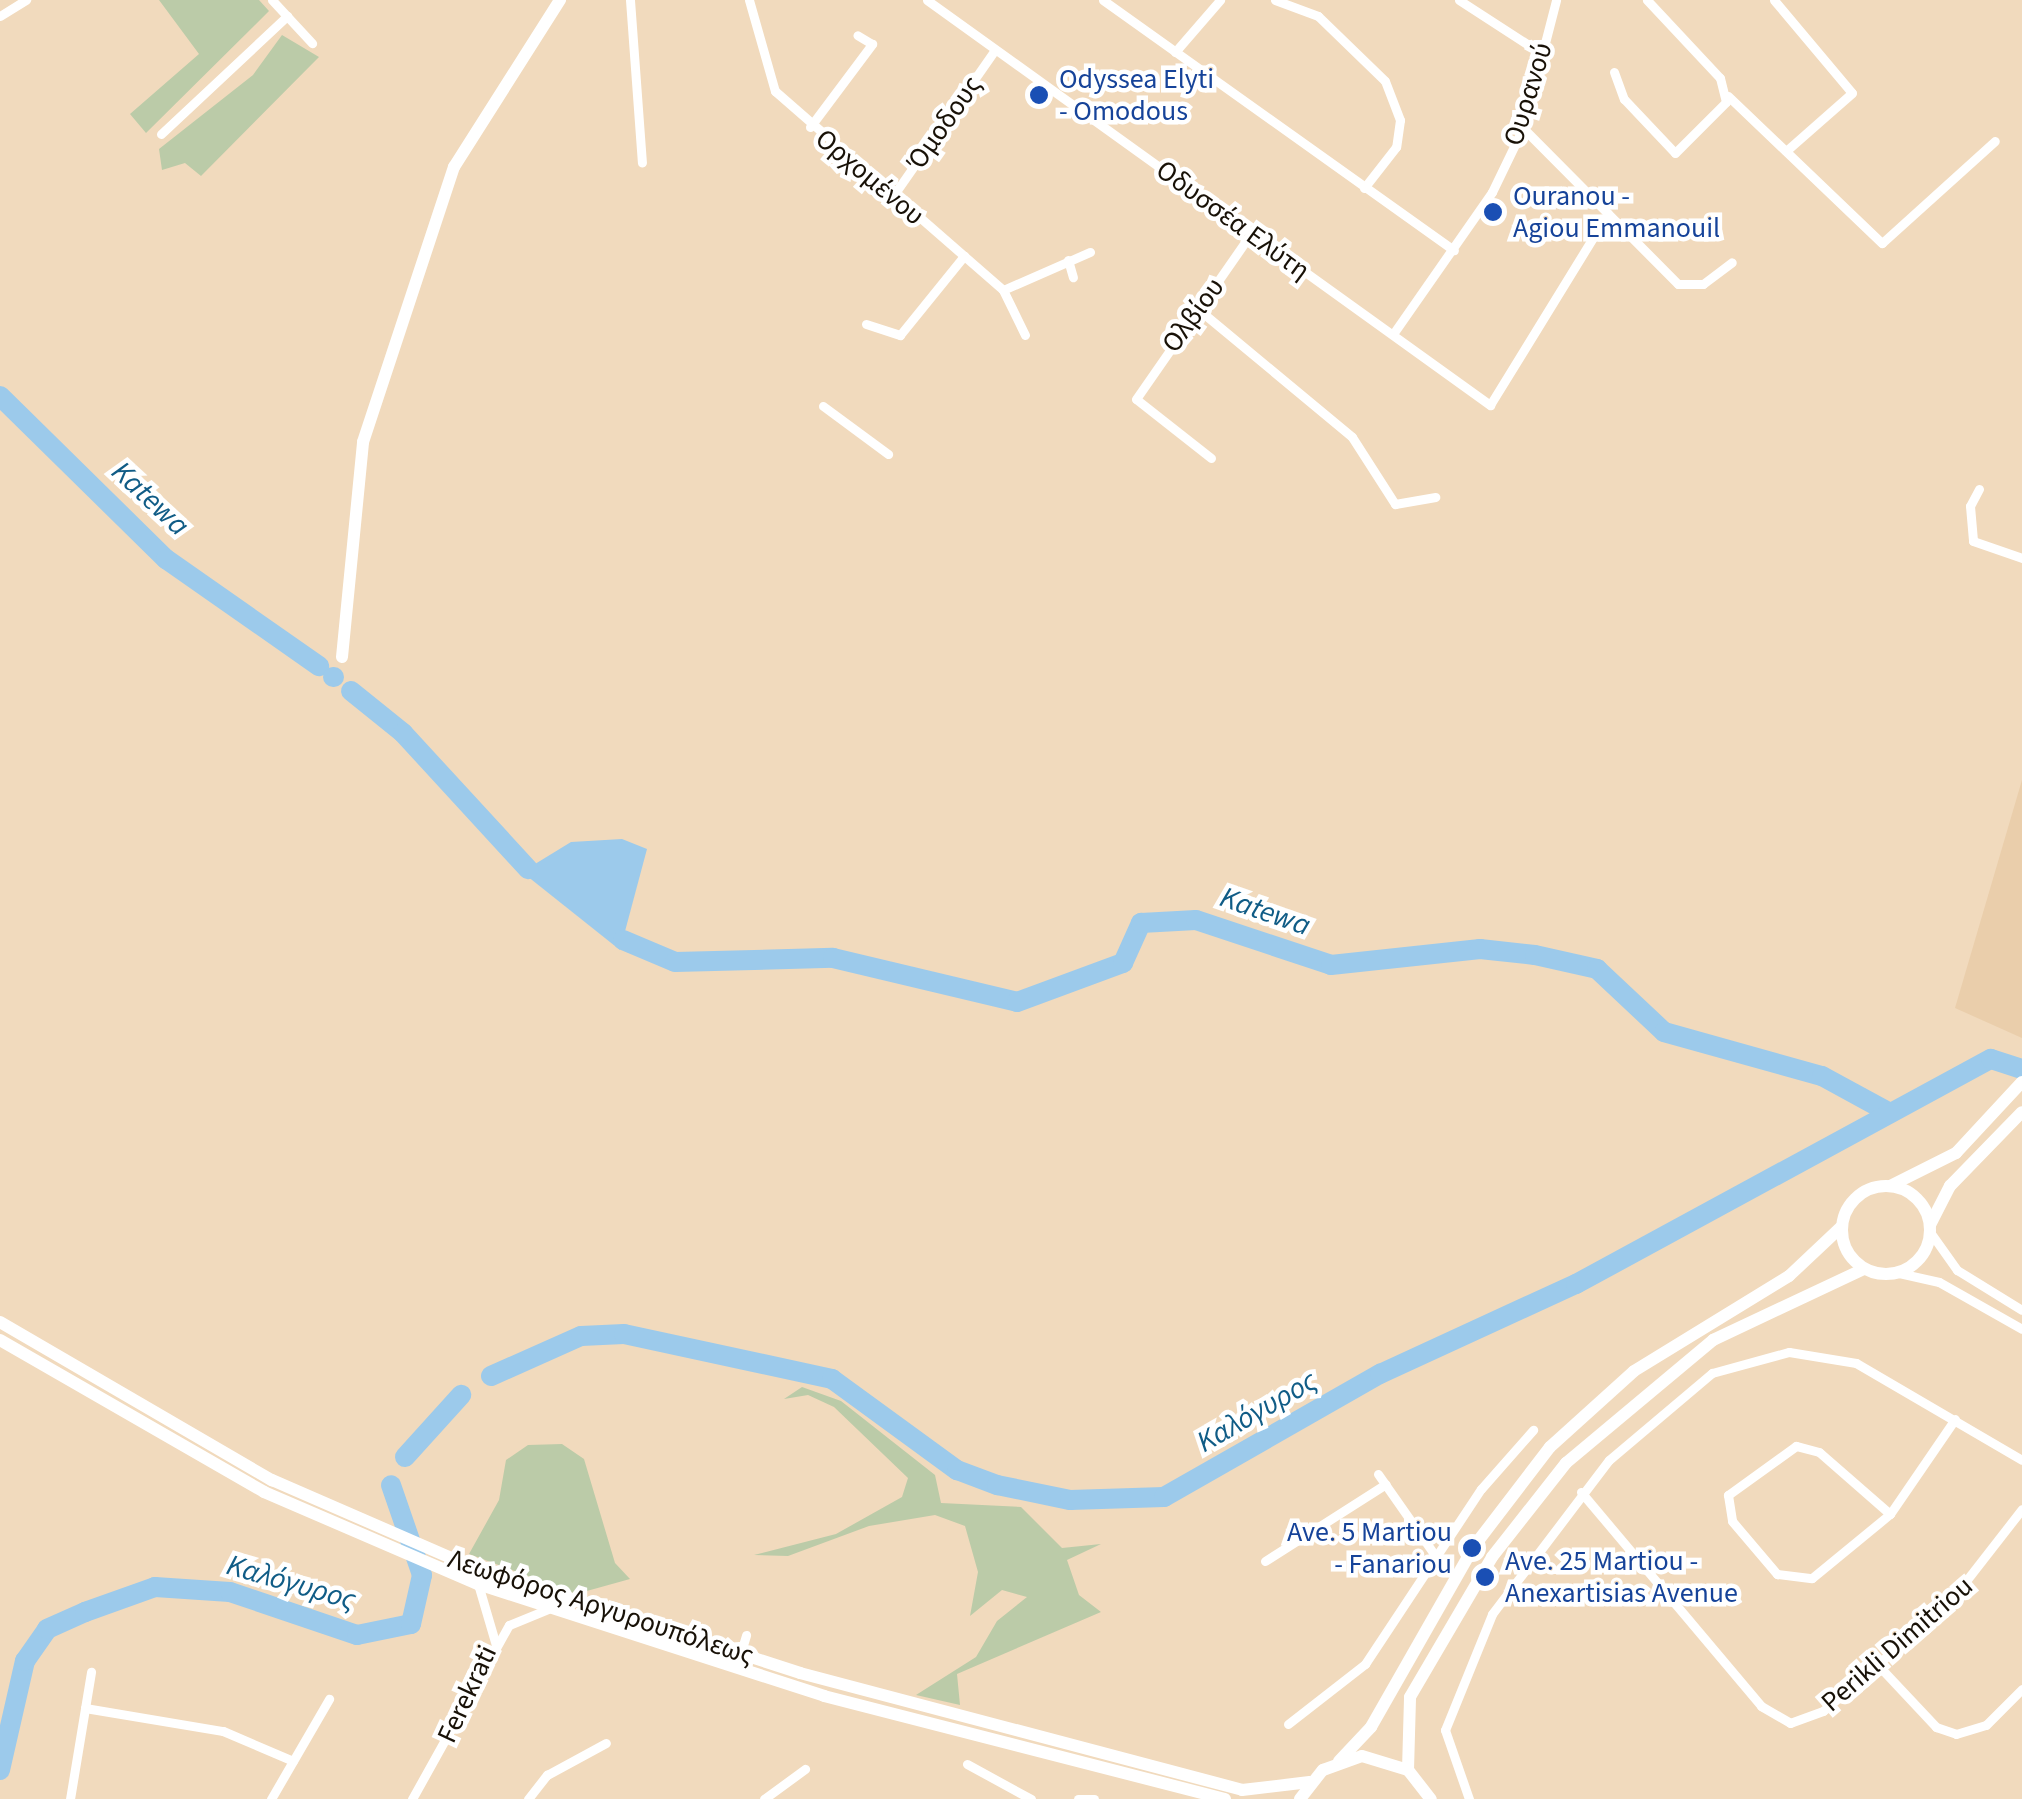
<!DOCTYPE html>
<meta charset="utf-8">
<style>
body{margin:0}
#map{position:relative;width:2022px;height:1799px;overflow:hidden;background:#f1dabd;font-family:"Source Sans 3",sans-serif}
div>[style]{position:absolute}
.built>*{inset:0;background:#eaceab}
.green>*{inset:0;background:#bbcba8}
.water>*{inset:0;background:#9ccaeb}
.river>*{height:20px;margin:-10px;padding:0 10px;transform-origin:10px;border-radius:10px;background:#9ccaeb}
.street>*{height:9px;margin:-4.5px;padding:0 4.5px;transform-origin:4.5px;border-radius:4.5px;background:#fff}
.secondary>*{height:12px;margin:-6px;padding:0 6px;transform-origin:6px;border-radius:6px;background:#fff}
.secondary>.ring{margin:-6px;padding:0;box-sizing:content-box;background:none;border:12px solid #fff;border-radius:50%}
.dots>*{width:28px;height:28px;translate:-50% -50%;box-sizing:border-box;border:5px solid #fff;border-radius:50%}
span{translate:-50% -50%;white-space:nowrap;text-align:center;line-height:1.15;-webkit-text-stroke:9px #fff;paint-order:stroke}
.transit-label{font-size:28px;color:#164399}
.left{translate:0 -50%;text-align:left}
.right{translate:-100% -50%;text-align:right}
.street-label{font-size:28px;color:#181107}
.water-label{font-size:30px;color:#105c86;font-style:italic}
</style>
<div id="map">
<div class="built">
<i style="clip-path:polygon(2022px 780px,2022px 1038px,1955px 1008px)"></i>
</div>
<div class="green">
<i style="clip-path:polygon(159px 0,259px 0,269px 11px,146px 133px,130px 114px,199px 54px)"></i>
<i style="clip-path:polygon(282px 35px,319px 57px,201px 176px,185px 163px,162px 170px,159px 149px,253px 75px)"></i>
<i style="clip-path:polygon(802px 1387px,841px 1401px,935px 1475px,941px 1503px,1021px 1507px,1062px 1548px,1101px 1544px,1067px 1560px,1079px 1595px,1101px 1612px,957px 1674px,960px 1705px,916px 1695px,976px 1657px,997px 1621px,1027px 1597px,1002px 1590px,970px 1616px,978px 1572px,965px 1526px,935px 1515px,869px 1526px,788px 1556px,754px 1555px,836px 1534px,902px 1497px,908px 1478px,834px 1407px,808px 1395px,784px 1399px)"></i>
<i style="clip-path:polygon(562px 1444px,584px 1459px,615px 1563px,630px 1579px,576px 1594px,469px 1554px,499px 1500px,506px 1460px,528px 1445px)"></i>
</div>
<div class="water">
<i style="clip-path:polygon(622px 839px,647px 849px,620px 950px,522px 872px,571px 842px)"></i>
</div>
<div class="river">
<i style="left:0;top:396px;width:233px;rotate:44.5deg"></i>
<i style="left:166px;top:559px;width:187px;rotate:35deg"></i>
<i style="left:333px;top:677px;width:1px"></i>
<i style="left:351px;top:691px;width:67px;rotate:38.9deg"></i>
<i style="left:403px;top:733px;width:185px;rotate:47.4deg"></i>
<i style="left:623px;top:940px;width:56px;rotate:22.9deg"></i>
<i style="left:675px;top:962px;width:158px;rotate:-1.5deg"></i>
<i style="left:833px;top:958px;width:189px;rotate:13.4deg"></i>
<i style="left:1017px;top:1002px;width:113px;rotate:-20.2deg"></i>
<i style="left:1123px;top:963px;width:44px;rotate:-65.8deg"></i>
<i style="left:1141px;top:923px;width:55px;rotate:-3.1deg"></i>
<i style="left:1196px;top:920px;width:142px;rotate:18.4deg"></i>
<i style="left:1331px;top:965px;width:150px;rotate:-6.1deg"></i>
<i style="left:1480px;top:949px;width:55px;rotate:6.2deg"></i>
<i style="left:1535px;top:955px;width:64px;rotate:12.7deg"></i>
<i style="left:1597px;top:969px;width:92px;rotate:43.2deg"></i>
<i style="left:1664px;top:1032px;width:164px;rotate:15.6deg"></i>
<i style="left:1822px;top:1076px;width:75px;rotate:28.6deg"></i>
<i style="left:491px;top:1376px;width:98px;rotate:-24deg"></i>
<i style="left:581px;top:1336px;width:43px;rotate:-2.7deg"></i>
<i style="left:624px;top:1334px;width:213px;rotate:12.2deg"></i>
<i style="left:832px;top:1379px;width:155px;rotate:36.1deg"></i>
<i style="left:957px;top:1470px;width:43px;rotate:20.6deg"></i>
<i style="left:997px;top:1485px;width:75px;rotate:11.6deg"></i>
<i style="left:1070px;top:1500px;width:94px;rotate:-1.8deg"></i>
<i style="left:1164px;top:1497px;width:249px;rotate:-29.7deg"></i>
<i style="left:1380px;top:1374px;width:216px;rotate:-24.7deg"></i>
<i style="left:1576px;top:1284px;width:472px;rotate:-28.5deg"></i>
<i style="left:1991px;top:1059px;width:33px;rotate:18deg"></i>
<i style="left:405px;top:1457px;width:84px;rotate:-47.9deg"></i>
<i style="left:0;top:1770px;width:112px;rotate:-77.1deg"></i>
<i style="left:25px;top:1661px;width:39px;rotate:-55deg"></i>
<i style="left:47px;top:1629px;width:42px;rotate:-24.1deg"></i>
<i style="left:85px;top:1612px;width:74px;rotate:-19.7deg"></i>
<i style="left:155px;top:1587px;width:75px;rotate:3.8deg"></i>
<i style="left:230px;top:1592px;width:134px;rotate:18.7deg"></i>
<i style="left:357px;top:1635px;width:55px;rotate:-11.5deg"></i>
<i style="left:411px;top:1624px;width:50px;rotate:-77.3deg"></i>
<i style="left:422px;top:1575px;width:95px;rotate:-109deg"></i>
</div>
<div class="street">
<i style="left:272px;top:0;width:59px;rotate:47.1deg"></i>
<i style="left:630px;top:0;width:163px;rotate:85.8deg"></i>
<i style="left:749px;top:0;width:95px;rotate:74.1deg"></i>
<i style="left:775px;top:91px;width:303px;rotate:41.1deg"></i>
<i style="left:1003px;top:290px;width:50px;rotate:63.9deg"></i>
<i style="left:927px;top:0;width:694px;rotate:35.73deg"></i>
<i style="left:1490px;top:405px;width:225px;rotate:-58.4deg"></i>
<i style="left:1103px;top:0;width:431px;rotate:35.5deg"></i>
<i style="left:1275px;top:0;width:46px;rotate:20.4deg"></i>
<i style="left:1318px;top:16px;width:93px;rotate:44.1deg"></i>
<i style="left:1385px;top:81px;width:42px;rotate:69deg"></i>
<i style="left:1400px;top:120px;width:27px;rotate:98deg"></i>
<i style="left:1396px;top:147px;width:52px;rotate:128deg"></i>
<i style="left:1459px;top:0;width:98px;rotate:32.9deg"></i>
<i style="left:1774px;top:0;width:121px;rotate:50deg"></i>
<i style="left:1852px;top:93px;width:88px;rotate:138.7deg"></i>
<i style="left:0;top:16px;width:31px;rotate:-32deg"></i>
<i style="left:1175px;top:52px;width:69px;rotate:-49.1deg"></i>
<i style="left:1614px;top:72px;width:29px;rotate:70deg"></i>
<i style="left:1624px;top:99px;width:74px;rotate:46.6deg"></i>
<i style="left:1675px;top:153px;width:72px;rotate:-45deg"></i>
<i style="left:1726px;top:102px;width:25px;rotate:-104deg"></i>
<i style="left:1720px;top:78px;width:107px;rotate:-133.1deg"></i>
<i style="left:1728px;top:96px;width:213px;rotate:43.7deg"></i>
<i style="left:1882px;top:243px;width:152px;rotate:-42.1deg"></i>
<i style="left:810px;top:127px;width:104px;rotate:-53.2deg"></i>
<i style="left:872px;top:44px;width:17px;rotate:-149deg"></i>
<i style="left:1523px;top:128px;width:220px;rotate:45.2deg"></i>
<i style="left:1678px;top:284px;width:25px"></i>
<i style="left:1703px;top:284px;width:36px;rotate:-37deg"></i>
<i style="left:161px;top:134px;width:173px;rotate:-43.1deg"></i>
<i style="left:893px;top:196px;width:178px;rotate:-55.1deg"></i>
<i style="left:1068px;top:260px;width:18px;rotate:74deg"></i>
<i style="left:1003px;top:290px;width:95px;rotate:-23.6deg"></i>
<i style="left:1198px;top:309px;width:200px;rotate:39.7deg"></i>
<i style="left:1352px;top:437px;width:80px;rotate:57.3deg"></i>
<i style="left:1395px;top:504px;width:41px;rotate:-9.9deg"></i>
<i style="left:866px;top:324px;width:36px;rotate:18deg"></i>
<i style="left:900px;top:335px;width:102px;rotate:-51deg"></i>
<i style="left:1393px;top:334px;width:173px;rotate:-55.1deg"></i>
<i style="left:1492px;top:192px;width:71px;rotate:-64.2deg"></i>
<i style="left:1523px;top:128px;width:132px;rotate:-75.5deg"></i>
<i style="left:823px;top:406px;width:81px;rotate:36.4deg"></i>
<i style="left:1211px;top:458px;width:95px;rotate:-141.8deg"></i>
<i style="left:1136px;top:399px;width:203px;rotate:-55.2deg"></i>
<i style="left:1979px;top:489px;width:19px;rotate:118deg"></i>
<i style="left:1970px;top:506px;width:35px;rotate:85deg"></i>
<i style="left:1973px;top:541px;width:52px;rotate:19.1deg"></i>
<i style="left:1930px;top:1232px;width:47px;rotate:54.6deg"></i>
<i style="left:1957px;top:1270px;width:76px;rotate:31.6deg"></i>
<i style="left:1899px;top:1273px;width:41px;rotate:12.7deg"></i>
<i style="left:1939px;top:1282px;width:95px;rotate:29.5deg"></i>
<i style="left:1378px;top:1474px;width:98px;rotate:55deg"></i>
<i style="left:1581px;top:1492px;width:280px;rotate:49.9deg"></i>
<i style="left:1761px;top:1706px;width:34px;rotate:30deg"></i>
<i style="left:1790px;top:1723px;width:35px;rotate:-20deg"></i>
<i style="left:1823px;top:1711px;width:165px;rotate:-40.6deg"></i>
<i style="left:1948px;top:1604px;width:120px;rotate:-52.1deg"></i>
<i style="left:1890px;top:1514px;width:94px;rotate:-138.9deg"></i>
<i style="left:1819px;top:1452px;width:24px;rotate:-165deg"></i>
<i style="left:1796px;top:1446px;width:84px;rotate:144.2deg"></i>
<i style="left:1728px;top:1495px;width:26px;rotate:81deg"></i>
<i style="left:1732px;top:1521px;width:70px;rotate:49.7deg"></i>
<i style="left:1777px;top:1574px;width:35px;rotate:7deg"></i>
<i style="left:1812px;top:1578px;width:101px;rotate:-39.4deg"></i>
<i style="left:1890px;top:1514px;width:115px;rotate:-55.6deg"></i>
<i style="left:1265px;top:1561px;width:143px;rotate:-32.5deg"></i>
<i style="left:478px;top:1584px;width:64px;rotate:73.6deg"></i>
<i style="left:740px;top:1655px;width:21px;rotate:-73deg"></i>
<i style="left:1876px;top:1663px;width:88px;rotate:46.8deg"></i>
<i style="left:1936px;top:1727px;width:21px;rotate:19deg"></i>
<i style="left:1956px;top:1734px;width:31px;rotate:-17deg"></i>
<i style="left:1986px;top:1725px;width:51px;rotate:-45deg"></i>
<i style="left:85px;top:1708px;width:140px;rotate:9.5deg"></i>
<i style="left:223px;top:1731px;width:76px;rotate:23.2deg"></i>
<i style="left:1288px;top:1724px;width:98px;rotate:-37.9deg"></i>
<i style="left:1365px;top:1664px;width:210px;rotate:-56.5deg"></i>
<i style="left:1481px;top:1489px;width:79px;rotate:-48.6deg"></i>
<i style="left:967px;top:1764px;width:73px;rotate:28.7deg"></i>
<i style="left:70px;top:1799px;width:129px;rotate:-80.6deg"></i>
<i style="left:271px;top:1799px;width:116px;rotate:-59.9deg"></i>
<i style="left:412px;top:1799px;width:199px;rotate:-60.9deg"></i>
<i style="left:509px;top:1625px;width:42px;rotate:-22.3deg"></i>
<i style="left:528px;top:1799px;width:31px;rotate:-52deg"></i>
<i style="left:547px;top:1775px;width:67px;rotate:-28.5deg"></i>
<i style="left:764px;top:1799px;width:51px;rotate:-36.2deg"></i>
<i style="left:1078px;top:1799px;width:16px"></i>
<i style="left:1469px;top:1799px;width:73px;rotate:-109.2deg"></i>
<i style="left:1445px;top:1730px;width:125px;rotate:-67.9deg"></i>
<i style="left:1492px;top:1614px;width:193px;rotate:-52.8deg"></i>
<i style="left:1609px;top:1460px;width:135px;rotate:-40.2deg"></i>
<i style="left:1712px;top:1373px;width:80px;rotate:-15.3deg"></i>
<i style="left:1789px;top:1352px;width:68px;rotate:9.3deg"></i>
<i style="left:1856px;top:1363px;width:192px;rotate:30.3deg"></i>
</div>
<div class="secondary">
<i style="left:342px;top:657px;width:216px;rotate:-84.4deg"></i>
<i style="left:363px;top:442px;width:290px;rotate:-71.7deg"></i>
<i style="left:454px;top:167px;width:198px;rotate:-57.6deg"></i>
<i class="ring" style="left:1842px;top:1186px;width:76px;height:76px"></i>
<i style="left:1890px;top:1186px;width:74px;rotate:-26.6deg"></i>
<i style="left:1956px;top:1153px;width:97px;rotate:-47.1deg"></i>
<i style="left:1930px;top:1225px;width:44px;rotate:-62.9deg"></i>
<i style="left:1950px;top:1186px;width:103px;rotate:-45.8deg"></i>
<i style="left:0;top:1322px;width:315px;rotate:30.2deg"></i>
<i style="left:272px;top:1480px;width:218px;rotate:23.5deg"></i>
<i style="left:472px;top:1567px;width:345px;rotate:17.9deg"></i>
<i style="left:800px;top:1673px;width:457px;rotate:14.8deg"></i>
<i style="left:1242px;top:1790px;width:68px;rotate:-6.7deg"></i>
<i style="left:0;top:1340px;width:305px;rotate:29.9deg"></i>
<i style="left:264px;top:1492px;width:233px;rotate:23.3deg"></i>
<i style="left:478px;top:1584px;width:364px;rotate:17.9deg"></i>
<i style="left:824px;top:1696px;width:414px;rotate:14.4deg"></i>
<i style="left:1339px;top:1761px;width:47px;rotate:-46.7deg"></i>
<i style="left:1371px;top:1727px;width:210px;rotate:-60.3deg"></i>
<i style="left:1475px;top:1545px;width:123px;rotate:-52.6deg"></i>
<i style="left:1550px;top:1447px;width:113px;rotate:-42.1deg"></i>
<i style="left:1634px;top:1371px;width:182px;rotate:-31.5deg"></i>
<i style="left:1789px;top:1276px;width:71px;rotate:-43.3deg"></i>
<i style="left:1408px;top:1770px;width:73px;rotate:-88.4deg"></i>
<i style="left:1410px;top:1697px;width:162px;rotate:-59.6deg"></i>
<i style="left:1492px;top:1557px;width:120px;rotate:-51.8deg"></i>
<i style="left:1566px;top:1463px;width:192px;rotate:-39.9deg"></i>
<i style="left:1713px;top:1340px;width:167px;rotate:-25.2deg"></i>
<i style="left:1300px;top:1799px;width:37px;rotate:-52deg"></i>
<i style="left:1323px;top:1770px;width:41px;rotate:-19.7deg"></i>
<i style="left:1362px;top:1756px;width:48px;rotate:16.9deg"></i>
<i style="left:1408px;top:1770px;width:37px;rotate:52deg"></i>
</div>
<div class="dots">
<i style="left:1039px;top:95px;background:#1a4fb4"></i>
<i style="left:1493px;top:212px;background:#1a4fb4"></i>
<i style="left:1472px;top:1548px;background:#1a4fb4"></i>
<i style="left:1485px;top:1577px;background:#1a4fb4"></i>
</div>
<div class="transit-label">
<span class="left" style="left:1059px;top:95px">Odyssea Elyti<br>- Omodous</span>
<span class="left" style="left:1513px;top:212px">Ouranou -<br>Agiou Emmanouil</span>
<span class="right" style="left:1452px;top:1548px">Ave. 5 Martiou<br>- Fanariou</span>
<span class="left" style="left:1505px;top:1577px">Ave. 25 Martiou -<br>Anexartisias Avenue</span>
</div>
<div class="street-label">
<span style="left:1528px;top:94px;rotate:-73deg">Ουρανού</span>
<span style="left:944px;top:123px;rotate:-55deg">Όμοδους</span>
<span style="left:870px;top:177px;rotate:40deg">Ορχομένου</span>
<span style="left:1233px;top:220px;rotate:36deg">Οδυσσέα Ελύτη</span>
<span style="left:1193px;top:315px;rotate:-54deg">Ολβίου</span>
<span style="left:601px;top:1607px;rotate:18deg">Λεωφόρος Αργυρουπόλεως</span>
<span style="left:1897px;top:1644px;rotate:-41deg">Perikli Dimitriou</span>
<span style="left:467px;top:1694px;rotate:-65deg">Ferekrati</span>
</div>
<div class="water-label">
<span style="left:150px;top:499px;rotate:43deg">Katewa</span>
<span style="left:1265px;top:912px;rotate:19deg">Katewa</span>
<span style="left:1257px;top:1412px;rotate:-30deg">Καλόγυρος</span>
<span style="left:291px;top:1583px;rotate:16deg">Καλόγυρος</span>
</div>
</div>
